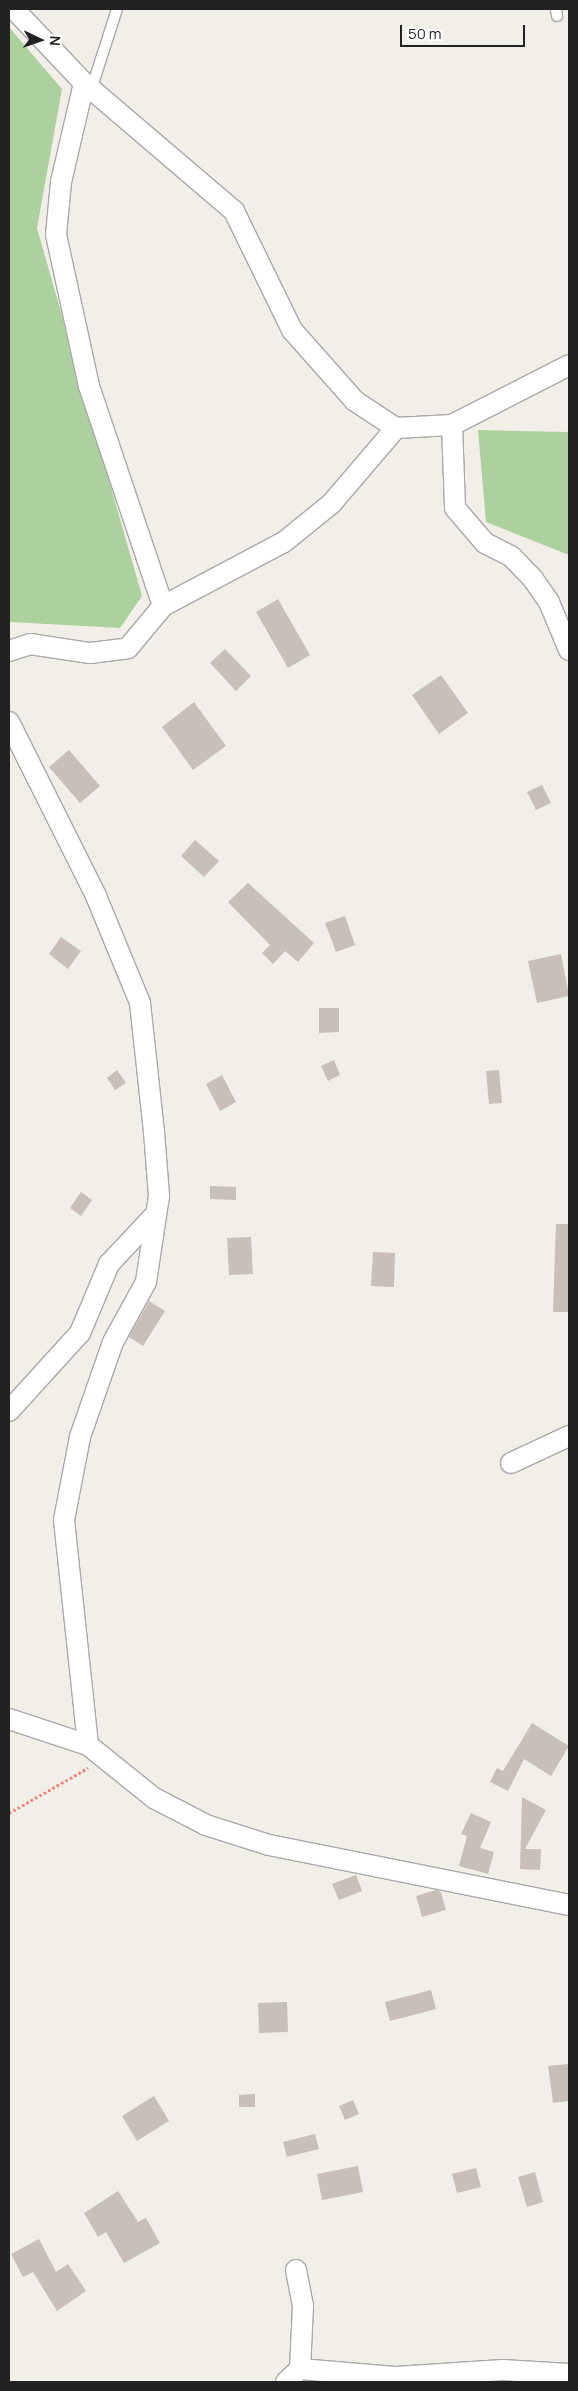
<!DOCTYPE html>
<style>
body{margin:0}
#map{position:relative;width:578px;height:2391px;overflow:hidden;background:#f2efe9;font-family:Manrope,sans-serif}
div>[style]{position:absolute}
.forest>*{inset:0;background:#add19e}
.building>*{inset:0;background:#c7bfb8}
.path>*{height:3px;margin-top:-1.5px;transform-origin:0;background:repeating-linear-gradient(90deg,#fa8072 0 2.5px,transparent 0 5px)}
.roads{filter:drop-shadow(1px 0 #a9a9a9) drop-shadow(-1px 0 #a9a9a9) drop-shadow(0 1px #a9a9a9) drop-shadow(0 -1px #a9a9a9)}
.service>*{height:10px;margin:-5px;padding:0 5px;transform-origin:5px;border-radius:5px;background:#fff}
.minor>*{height:20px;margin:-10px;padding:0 10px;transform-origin:10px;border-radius:10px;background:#fff}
span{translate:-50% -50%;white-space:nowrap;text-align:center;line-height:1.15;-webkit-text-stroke:4px #fff;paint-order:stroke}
.frame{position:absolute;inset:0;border:10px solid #222;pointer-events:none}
.north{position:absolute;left:15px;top:15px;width:50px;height:50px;-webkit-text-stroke:4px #fff;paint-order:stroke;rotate:93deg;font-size:14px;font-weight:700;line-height:20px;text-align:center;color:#222}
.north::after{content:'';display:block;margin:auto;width:18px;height:22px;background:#222;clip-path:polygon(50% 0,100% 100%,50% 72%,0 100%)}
.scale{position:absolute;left:400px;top:25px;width:125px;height:22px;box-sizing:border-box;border:2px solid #222;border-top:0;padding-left:6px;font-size:15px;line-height:18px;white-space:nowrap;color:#222;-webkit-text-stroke:4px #fff;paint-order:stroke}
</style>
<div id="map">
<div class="forest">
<i style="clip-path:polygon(9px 27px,62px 89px,37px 228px,142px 596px,120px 628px,9px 622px)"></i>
<i style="clip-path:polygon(478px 430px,569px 432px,569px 555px,486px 522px)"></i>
</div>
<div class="building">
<i style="clip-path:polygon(278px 599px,310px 655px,288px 668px,256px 612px)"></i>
<i style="clip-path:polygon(225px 649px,251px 676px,236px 691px,210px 663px)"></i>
<i style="clip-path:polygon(441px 675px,468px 713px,439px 734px,412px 695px)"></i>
<i style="clip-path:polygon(194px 702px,226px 746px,193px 770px,162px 727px)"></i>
<i style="clip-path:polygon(69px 750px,100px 786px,80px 803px,49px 767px)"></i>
<i style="clip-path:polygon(542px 785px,551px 803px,536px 810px,527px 792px)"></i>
<i style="clip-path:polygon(195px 840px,219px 861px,204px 877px,181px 856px)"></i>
<i style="clip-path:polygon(248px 883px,314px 943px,298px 962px,285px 951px,273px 964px,262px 953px,270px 945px,228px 902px)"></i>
<i style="clip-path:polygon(345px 916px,355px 945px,336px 952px,325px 923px)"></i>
<i style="clip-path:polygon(61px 937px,81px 951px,68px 969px,49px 954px)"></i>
<i style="clip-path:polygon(561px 954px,569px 996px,537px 1003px,528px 961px)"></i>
<i style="clip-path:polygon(319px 1008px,339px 1008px,339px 1032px,319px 1033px)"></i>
<i style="clip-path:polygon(334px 1060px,340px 1075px,328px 1081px,321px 1066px)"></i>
<i style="clip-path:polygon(117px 1070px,126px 1083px,115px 1090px,107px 1078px)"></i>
<i style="clip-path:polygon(499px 1070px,502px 1103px,489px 1104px,486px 1071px)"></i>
<i style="clip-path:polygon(222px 1075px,236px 1102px,220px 1111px,206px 1084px)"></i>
<i style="clip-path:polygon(210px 1186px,236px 1187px,236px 1200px,210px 1199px)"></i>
<i style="clip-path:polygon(81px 1192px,92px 1200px,81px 1216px,70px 1208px)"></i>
<i style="clip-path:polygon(556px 1224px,569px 1224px,569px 1312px,553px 1312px)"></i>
<i style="clip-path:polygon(251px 1237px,253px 1274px,229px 1275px,227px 1238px)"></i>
<i style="clip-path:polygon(373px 1252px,395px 1253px,394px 1287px,371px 1286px)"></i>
<i style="clip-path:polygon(149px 1301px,165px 1311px,143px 1346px,129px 1337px)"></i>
<i style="clip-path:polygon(532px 1723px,569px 1746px,551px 1776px,524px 1759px,508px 1791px,490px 1782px,497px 1768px,503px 1771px)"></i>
<i style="clip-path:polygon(522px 1797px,546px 1810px,525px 1849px,541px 1849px,540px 1870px,520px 1869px)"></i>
<i style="clip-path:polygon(471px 1813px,491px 1822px,480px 1848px,494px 1852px,488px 1874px,459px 1866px,467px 1836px,461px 1834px)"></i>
<i style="clip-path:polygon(356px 1875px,362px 1891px,339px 1900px,332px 1884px)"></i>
<i style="clip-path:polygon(436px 1890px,441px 1892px,446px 1910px,422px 1917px,416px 1896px)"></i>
<i style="clip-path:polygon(431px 1990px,436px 2009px,390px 2021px,385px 2002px)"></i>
<i style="clip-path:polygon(287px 2002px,288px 2032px,259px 2033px,258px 2003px)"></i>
<i style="clip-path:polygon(569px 2064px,569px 2101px,553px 2103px,548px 2066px)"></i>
<i style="clip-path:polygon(255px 2094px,255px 2107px,239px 2107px,239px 2095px)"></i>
<i style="clip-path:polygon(154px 2096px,169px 2121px,137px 2141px,122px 2116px)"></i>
<i style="clip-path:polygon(353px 2100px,359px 2114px,345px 2120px,339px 2106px)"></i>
<i style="clip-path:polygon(315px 2134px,319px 2149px,287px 2157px,283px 2142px)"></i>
<i style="clip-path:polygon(358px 2166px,363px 2192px,322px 2200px,317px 2174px)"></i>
<i style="clip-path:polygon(476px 2168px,481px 2187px,457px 2193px,452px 2174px)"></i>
<i style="clip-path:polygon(535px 2172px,543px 2202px,527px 2207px,518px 2177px)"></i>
<i style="clip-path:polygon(118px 2191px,138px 2222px,146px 2218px,160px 2243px,124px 2263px,106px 2232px,98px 2237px,84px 2213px)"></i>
<i style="clip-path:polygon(39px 2239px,56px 2272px,68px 2264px,86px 2291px,57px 2311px,33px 2272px,23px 2277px,11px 2254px)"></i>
</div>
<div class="path">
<i style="left:9px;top:1813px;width:91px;rotate:-29.7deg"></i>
</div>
<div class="roads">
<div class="service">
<i style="left:556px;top:9px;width:7px;rotate:82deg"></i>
<i style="left:92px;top:87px;width:82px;rotate:-72.2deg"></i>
</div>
<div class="minor">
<i style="left:14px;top:9px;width:102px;rotate:46.6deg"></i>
<i style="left:84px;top:83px;width:197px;rotate:40.5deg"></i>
<i style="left:234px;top:211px;width:132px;rotate:64deg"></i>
<i style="left:292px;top:330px;width:95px;rotate:48.4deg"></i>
<i style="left:355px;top:401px;width:49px;rotate:33.4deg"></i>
<i style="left:396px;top:428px;width:56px;rotate:-3.1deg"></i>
<i style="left:452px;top:425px;width:131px;rotate:-27.1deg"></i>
<i style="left:452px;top:425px;width:83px;rotate:87.9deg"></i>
<i style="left:455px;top:508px;width:46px;rotate:49.4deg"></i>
<i style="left:485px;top:543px;width:29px;rotate:27deg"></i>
<i style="left:511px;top:556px;width:32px;rotate:46deg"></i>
<i style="left:533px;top:579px;width:28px;rotate:55deg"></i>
<i style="left:549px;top:602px;width:52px;rotate:67.4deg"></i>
<i style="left:163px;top:606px;width:137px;rotate:-27.9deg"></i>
<i style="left:284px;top:542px;width:62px;rotate:-39.1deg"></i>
<i style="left:332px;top:503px;width:99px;rotate:-49.5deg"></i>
<i style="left:9px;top:651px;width:22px;rotate:-18deg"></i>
<i style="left:30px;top:644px;width:61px;rotate:8.5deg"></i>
<i style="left:90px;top:653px;width:38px;rotate:-7deg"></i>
<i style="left:128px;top:648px;width:55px;rotate:-50.2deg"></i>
<i style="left:163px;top:606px;width:232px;rotate:-108.6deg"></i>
<i style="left:89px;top:386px;width:155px;rotate:-102.3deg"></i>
<i style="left:56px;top:235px;width:53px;rotate:-84.6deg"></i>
<i style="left:61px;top:182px;width:102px;rotate:-76.9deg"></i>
<i style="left:9px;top:722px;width:195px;rotate:63.4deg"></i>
<i style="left:96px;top:896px;width:116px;rotate:67.6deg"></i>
<i style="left:140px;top:1003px;width:130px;rotate:83.8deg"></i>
<i style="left:154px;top:1132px;width:64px;rotate:85.5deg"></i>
<i style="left:159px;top:1196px;width:87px;rotate:98.6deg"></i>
<i style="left:146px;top:1282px;width:68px;rotate:118.8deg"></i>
<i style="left:113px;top:1342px;width:101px;rotate:109.2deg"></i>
<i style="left:80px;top:1437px;width:85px;rotate:100.9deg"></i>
<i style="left:64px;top:1520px;width:226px;rotate:83.9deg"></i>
<i style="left:9px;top:1411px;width:105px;rotate:-47.7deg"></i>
<i style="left:80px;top:1333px;width:75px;rotate:-67.2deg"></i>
<i style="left:109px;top:1264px;width:64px;rotate:-46.9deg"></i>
<i style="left:511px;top:1463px;width:64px;rotate:-25deg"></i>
<i style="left:9px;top:1719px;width:83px;rotate:18.2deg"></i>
<i style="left:88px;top:1745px;width:85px;rotate:38.8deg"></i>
<i style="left:154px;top:1798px;width:59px;rotate:27.4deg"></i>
<i style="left:206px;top:1825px;width:66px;rotate:17.6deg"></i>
<i style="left:269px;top:1845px;width:306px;rotate:11.3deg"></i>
<i style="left:296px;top:2270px;width:37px;rotate:79deg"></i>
<i style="left:303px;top:2306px;width:63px;rotate:92.7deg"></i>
<i style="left:286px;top:2382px;width:19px;rotate:-43deg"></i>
<i style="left:300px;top:2369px;width:95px;rotate:4.8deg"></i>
<i style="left:395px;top:2377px;width:108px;rotate:-3.7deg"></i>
<i style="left:503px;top:2370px;width:66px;rotate:3.5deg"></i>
</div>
</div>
<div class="frame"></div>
<div class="north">N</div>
<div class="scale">50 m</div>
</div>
